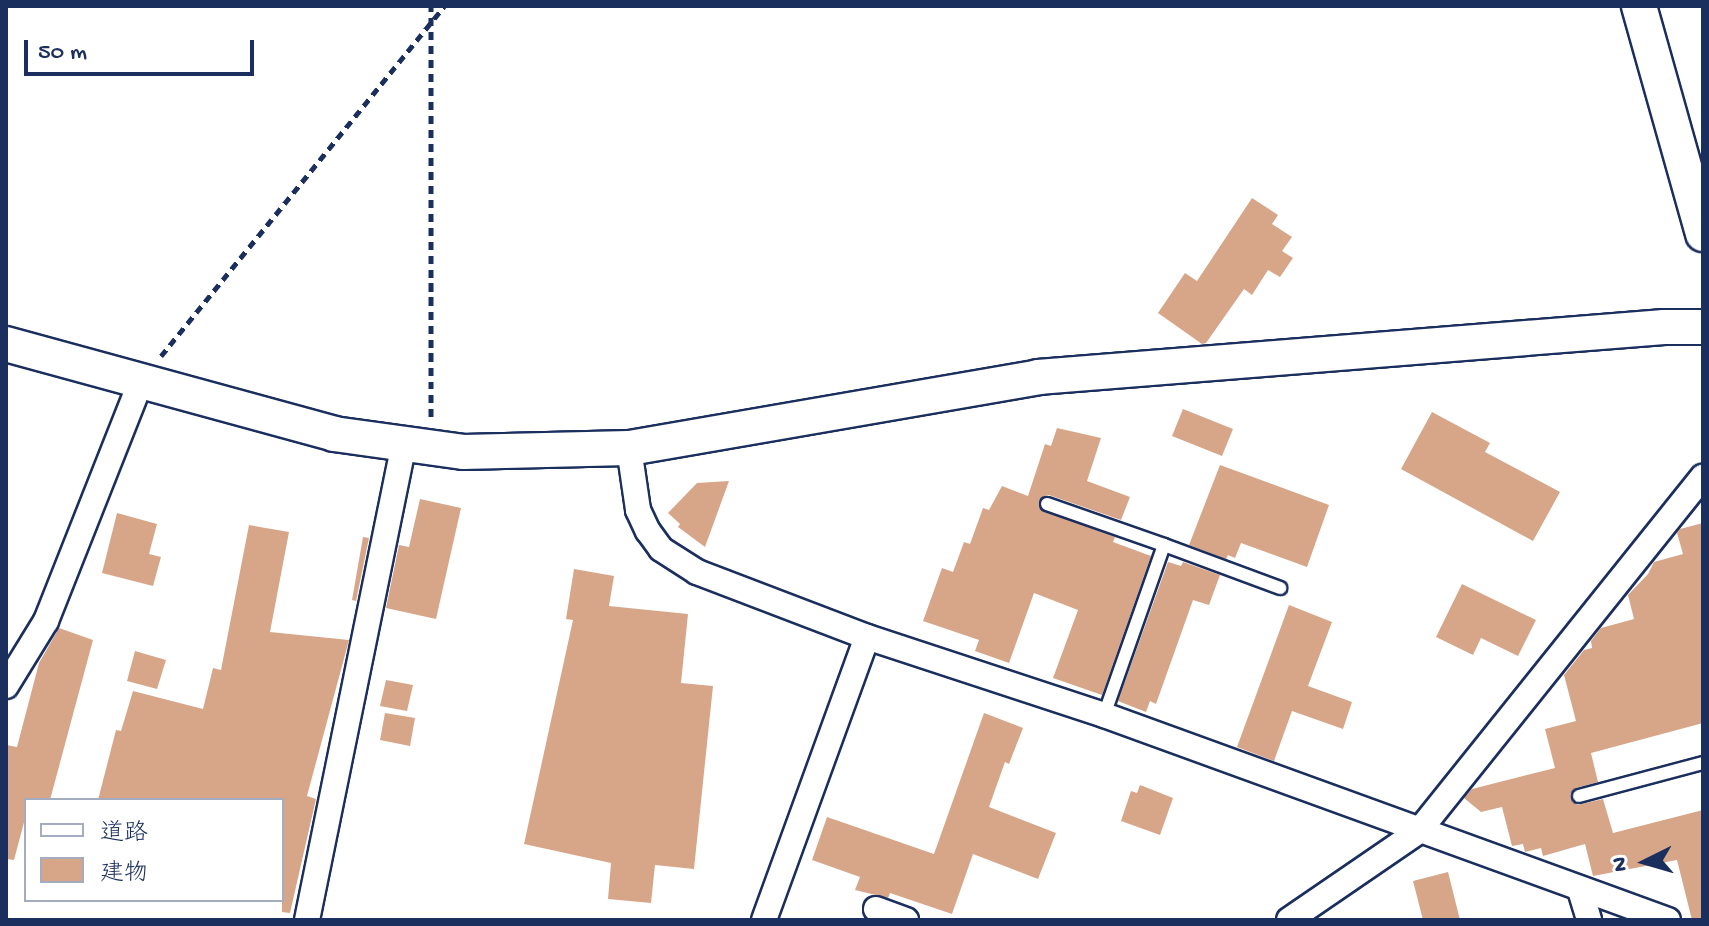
<!DOCTYPE html>
<meta charset="utf-8">
<style>
body{margin:0}
#map{position:relative;width:1709px;height:926px;overflow:hidden;background:#fff;font-family:"Gochi Hand","Klee One",sans-serif}
div>[style]{position:absolute}
.building>*{inset:0;background:#d7a689}
.path>*{height:5px;margin-top:-2.5px;transform-origin:0;background:repeating-linear-gradient(90deg,#1b2f5e 0 8px,transparent 0 14px)}
.roads{filter:drop-shadow(2px 0 #1b2f5e) drop-shadow(-2px 0 #1b2f5e) drop-shadow(0 2px #1b2f5e) drop-shadow(0 -2px #1b2f5e)}
.lane>*{height:12px;margin:-6px;padding:0 6px;transform-origin:6px;border-radius:6px;background:#fff}
.street>*{height:24px;margin:-12px;padding:0 12px;transform-origin:12px;border-radius:12px;background:#fff}
.secondary>*{height:34px;margin:-17px;padding:0 17px;transform-origin:17px;border-radius:17px;background:#fff}
span{translate:-50% -50%;white-space:nowrap;text-align:center;line-height:1.15;-webkit-text-stroke:7px #fff;paint-order:stroke}
.frame{position:absolute;inset:0;border:8px solid #1b2f5e;pointer-events:none}
.legend{position:absolute;left:24px;top:798px;width:260px;height:104px;box-sizing:border-box;background:#fff;border:2px solid #a4acbf;margin:0;padding:10px 14px;list-style:none;font-size:24px;color:#1b2f5e}
.legend li{display:flex;align-items:center;gap:16px;height:40px}
.legend b{width:40px;border:2px solid #a4acbf}
.north{position:absolute;left:1605px;top:822px;width:80px;height:80px;-webkit-text-stroke:6px #fff;paint-order:stroke;rotate:265deg;font-size:22px;font-weight:700;line-height:32px;text-align:center;color:#1b2f5e}
.north::after{content:'';display:block;margin:auto;width:28px;height:36px;background:#1b2f5e;clip-path:polygon(50% 0,100% 100%,50% 72%,0 100%)}
.scale{position:absolute;left:24px;top:40px;width:230px;height:36px;box-sizing:border-box;border:4px solid #1b2f5e;border-top:0;padding-left:10px;font-size:24px;line-height:28px;white-space:nowrap;color:#1b2f5e;-webkit-text-stroke:6px #fff;paint-order:stroke}
</style>
<div id="map">
<div class="building">
<i style="clip-path:polygon(1252px 198px,1278px 215px,1272px 224px,1292px 237px,1282px 251px,1293px 258px,1280px 277px,1268px 270px,1252px 295px,1244px 289px,1206px 343px,1202px 344px,1158px 313px,1185px 273px,1197px 281px)"></i>
<i style="clip-path:polygon(1183px 409px,1233px 429px,1222px 456px,1172px 436px)"></i>
<i style="clip-path:polygon(1432px 412px,1490px 443px,1485px 452px,1560px 492px,1533px 541px,1401px 469px)"></i>
<i style="clip-path:polygon(1057px 428px,1101px 438px,1087px 481px,1130px 497px,1121px 520px,1049px 495px,1039px 500px,1040px 509px,1115px 537px,1113px 542px,1151px 556px,1102px 695px,1053px 678px,1078px 610px,1034px 593px,1009px 663px,975px 651px,979px 640px,923px 621px,942px 568px,953px 572px,964px 542px,970px 544px,983px 508px,989px 510px,1002px 486px,1028px 496px,1045px 444px,1051px 446px)"></i>
<i style="clip-path:polygon(1220px 465px,1329px 505px,1307px 567px,1241px 543px,1235px 558px,1228px 555px,1226px 559px,1189px 545px)"></i>
<i style="clip-path:polygon(729px 481px,705px 547px,678px 527px,680px 524px,668px 513px,697px 483px)"></i>
<i style="clip-path:polygon(420px 499px,461px 508px,436px 619px,386px 608px,399px 545px,409px 547px)"></i>
<i style="clip-path:polygon(117px 513px,157px 524px,149px 554px,161px 557px,153px 586px,102px 573px)"></i>
<i style="clip-path:polygon(1703px 523px,1703px 723px,1591px 753px,1598px 782px,1576px 788px,1570px 794px,1577px 805px,1603px 799px,1613px 833px,1703px 810px,1703px 920px,1692px 920px,1677px 860px,1593px 876px,1585px 844px,1543px 856px,1541px 848px,1525px 852px,1523px 844px,1512px 846px,1502px 807px,1481px 812px,1464px 798px,1472px 789px,1555px 768px,1545px 729px,1576px 721px,1564px 675px,1584px 650px,1592px 648px,1591px 641px,1601px 628px,1634px 619px,1628px 595px,1648px 574px,1654px 562px,1683px 554px,1677px 533px,1680px 529px)"></i>
<i style="clip-path:polygon(249px 525px,289px 532px,270px 632px,349px 640px,307px 796px,316px 799px,290px 913px,282px 912px,282px 800px,98px 800px,116px 730px,121px 731px,133px 691px,203px 709px,213px 668px,221px 670px)"></i>
<i style="clip-path:polygon(363px 537px,369px 538px,356px 601px,352px 600px)"></i>
<i style="clip-path:polygon(1168px 562px,1181px 566px,1183px 562px,1220px 575px,1209px 605px,1193px 600px,1156px 704px,1150px 701px,1146px 712px,1118px 701px)"></i>
<i style="clip-path:polygon(574px 569px,614px 576px,609px 606px,688px 614px,681px 683px,713px 686px,694px 869px,655px 865px,651px 903px,608px 899px,611px 863px,524px 844px,573px 620px,566px 619px)"></i>
<i style="clip-path:polygon(1462px 584px,1536px 620px,1518px 656px,1481px 638px,1473px 655px,1436px 637px)"></i>
<i style="clip-path:polygon(1289px 605px,1332px 622px,1308px 686px,1352px 702px,1343px 729px,1292px 711px,1274px 761px,1237px 747px)"></i>
<i style="clip-path:polygon(59px 628px,93px 640px,50px 800px,26px 800px,26px 815px,14px 860px,6px 859px,6px 745px,17px 747px,39px 663px)"></i>
<i style="clip-path:polygon(135px 651px,166px 660px,157px 689px,127px 681px)"></i>
<i style="clip-path:polygon(386px 680px,413px 685px,407px 711px,380px 706px)"></i>
<i style="clip-path:polygon(385px 713px,415px 718px,410px 746px,380px 740px)"></i>
<i style="clip-path:polygon(984px 713px,1023px 728px,1009px 764px,1005px 762px,989px 807px,1056px 833px,1038px 879px,973px 854px,952px 914px,890px 893px,888px 898px,855px 890px,860px 877px,812px 860px,827px 817px,934px 854px)"></i>
<i style="clip-path:polygon(1140px 785px,1173px 798px,1160px 835px,1121px 821px,1131px 791px,1137px 793px)"></i>
<i style="clip-path:polygon(1448px 872px,1460px 920px,1423px 920px,1413px 881px)"></i>
</div>
<div class="path">
<i style="left:161px;top:356px;width:450px;rotate:-51deg"></i>
<i style="left:431px;top:417px;width:411px;rotate:-90deg"></i>
</div>
<div class="roads">
<div class="lane">
<i style="left:1047px;top:504px;width:124px;rotate:19.3deg"></i>
<i style="left:1164px;top:545px;width:180px;rotate:109.4deg"></i>
<i style="left:1164px;top:545px;width:124px;rotate:20.3deg"></i>
<i style="left:1579px;top:796px;width:128px;rotate:-14.9deg"></i>
</div>
<div class="street">
<i style="left:629px;top:448px;width:63px;rotate:81.7deg"></i>
<i style="left:638px;top:510px;width:23px;rotate:65deg"></i>
<i style="left:648px;top:531px;width:22px;rotate:54deg"></i>
<i style="left:661px;top:549px;width:43px;rotate:32.6deg"></i>
<i style="left:697px;top:572px;width:182px;rotate:20.9deg"></i>
<i style="left:867px;top:637px;width:250px;rotate:18.2deg"></i>
<i style="left:1104px;top:715px;width:600px;rotate:19.97deg"></i>
<i style="left:6px;top:686px;width:76px;rotate:-58.4deg"></i>
<i style="left:46px;top:621px;width:258px;rotate:-68.4deg"></i>
<i style="left:1580px;top:890px;width:31px;rotate:73deg"></i>
<i style="left:876px;top:909px;width:32px;rotate:20deg"></i>
<i style="left:307px;top:920px;width:487px;rotate:-78.5deg"></i>
<i style="left:764px;top:920px;width:301px;rotate:-70deg"></i>
<i style="left:1289px;top:920px;width:158px;rotate:-34.4deg"></i>
<i style="left:1419px;top:831px;width:454px;rotate:-51.3deg"></i>
</div>
<div class="secondary">
<i style="left:1639px;top:6px;width:237px;rotate:74.3deg"></i>
<i style="left:6px;top:344px;width:340px;rotate:15.3deg"></i>
<i style="left:334px;top:434px;width:130px;rotate:7.9deg"></i>
<i style="left:463px;top:452px;width:166px;rotate:-1.4deg"></i>
<i style="left:629px;top:448px;width:415px;rotate:-9.8deg"></i>
<i style="left:1038px;top:377px;width:628px;rotate:-4.57deg"></i>
<i style="left:1664px;top:327px;width:39px"></i>
</div>
</div>
<div class="frame"></div>
<ul class="legend">
<li><b style="height:10px;background:#fff"></b>道路</li>
<li><b style="height:22px;background:#d7a689"></b>建物</li>
</ul>
<div class="north">N</div>
<div class="scale">50 m</div>
</div>
